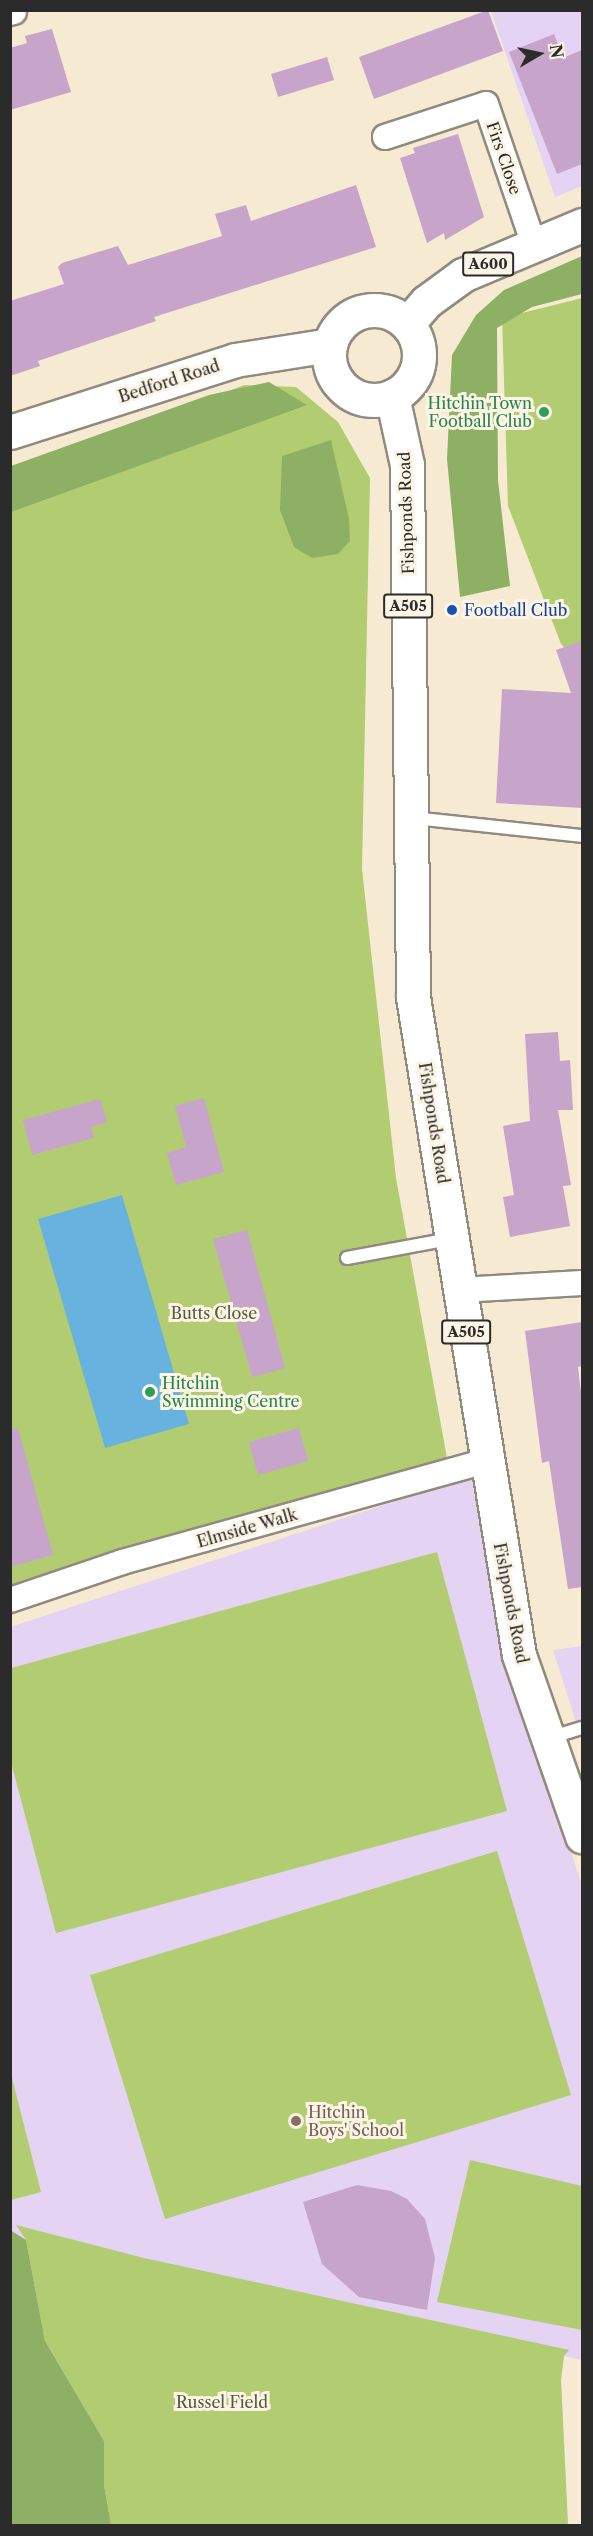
<!DOCTYPE html>
<style>
body{margin:0}
#map{position:relative;width:593px;height:2536px;overflow:hidden;background:#f7ead2;font-family:"Libre Caslon Text",serif}
div>[style]{position:absolute}
.built>*{inset:0;background:#e4d3f2}
.green>*{inset:0;background:#b2cc72}
.forest>*{inset:0;background:#8db064}
.water>*{inset:0;background:#68b2e0}
.building>*{inset:0;background:#c7a4ca}
.roads{filter:drop-shadow(2px 0 #918a7e) drop-shadow(-2px 0 #918a7e) drop-shadow(0 2px #918a7e) drop-shadow(0 -2px #918a7e)}
.lane>*{height:12px;margin:-6px;padding:0 6px;transform-origin:6px;border-radius:6px;background:#fff}
.street>*{height:24px;margin:-12px;padding:0 12px;transform-origin:12px;border-radius:12px;background:#fff}
.primary>*{height:33px;margin:-16.5px;padding:0 16.5px;transform-origin:16.5px;border-radius:16.5px;background:#fff}
.primary>.ring{margin:-16.5px;padding:0;box-sizing:content-box;background:none;border:33px solid #fff;border-radius:50%}
.dots>*{width:16px;height:16px;translate:-50% -50%;box-sizing:border-box;border:3px solid #fcf5e5;border-radius:50%}
span{translate:-50% -50%;white-space:nowrap;text-align:center;line-height:1.15;-webkit-text-stroke:6px #fcf5e5;paint-order:stroke}
.shield-label span{padding:2px 4px;background:#fcf5e5;border:2px solid;border-radius:4px;-webkit-text-stroke-width:0}
.shield-label{font-size:15px;color:#2b2b2b;font-weight:700}
.street-label{font-size:16px;color:#2b2b2b}
.leisure-label{font-size:16px;color:#27864d}
.right{translate:-100% -50%;text-align:right}
.left{translate:0 -50%;text-align:left}
.transit-label{font-size:16px;color:#164399}
.park-label{font-size:16px;color:#545b40}
.education-label{font-size:16px;color:#785e54}
.frame{position:absolute;inset:0;border:12px solid #2b2b2b;pointer-events:none}
.north{position:absolute;left:509px;top:24px;width:60px;height:60px;-webkit-text-stroke:4px #fcf5e5;paint-order:stroke;rotate:81deg;font-size:16px;font-weight:700;line-height:24px;text-align:center;color:#2b2b2b}
.north::after{content:'';display:block;margin:auto;width:21px;height:27px;background:#2b2b2b;clip-path:polygon(50% 0,100% 100%,50% 72%,0 100%)}
</style>
<div id="map">
<div class="built">
<i style="clip-path:polygon(491px 11px,582px 11px,582px 186px,555px 197px)"></i>
<i style="clip-path:polygon(473px 1476px,501px 1649px,582px 1885px,582px 2360px,564px 2356px,561px 2380px,568px 2525px,11px 2525px,10px 1627px)"></i>
<i style="clip-path:polygon(582px 1646px,582px 1741px,553px 1650px)"></i>
</div>
<div class="green">
<i style="clip-path:polygon(582px 298px,582px 666px,561px 644px,508px 506px,502px 318px)"></i>
<i style="clip-path:polygon(244px 385px,296px 387px,338px 422px,370px 478px,362px 869px,396px 1178px,447px 1458px,108px 1557px,11px 1590px,11px 478px)"></i>
<i style="clip-path:polygon(437px 1552px,507px 1811px,56px 1933px,11px 1762px,11px 1668px)"></i>
<i style="clip-path:polygon(497px 1851px,571px 2095px,165px 2219px,90px 1975px)"></i>
<i style="clip-path:polygon(11px 2074px,41px 2192px,11px 2200px,10px 2200px)"></i>
<i style="clip-path:polygon(470px 2160px,582px 2186px,582px 2330px,437px 2302px)"></i>
<i style="clip-path:polygon(16px 2225px,144px 2258px,569px 2350px,564px 2356px,561px 2380px,568px 2525px,111px 2525px,104px 2485px,104px 2441px,45px 2341px,26px 2240px)"></i>
</div>
<div class="forest">
<i style="clip-path:polygon(582px 256px,582px 294px,532px 307px,497px 328px,498px 480px,510px 586px,460px 597px,447px 459px,452px 355px,476px 315px,504px 290px)"></i>
<i style="clip-path:polygon(269px 382px,307px 405px,11px 512px,11px 466px,209px 395px)"></i>
<i style="clip-path:polygon(331px 440px,349px 519px,350px 541px,338px 554px,312px 558px,294px 547px,280px 510px,282px 456px)"></i>
<i style="clip-path:polygon(10px 2230px,26px 2240px,45px 2341px,104px 2441px,104px 2485px,111px 2525px,11px 2525px)"></i>
</div>
<div class="water">
<i style="clip-path:polygon(122px 1195px,189px 1424px,105px 1448px,38px 1219px)"></i>
</div>
<div class="building">
<i style="clip-path:polygon(488px 10px,503px 51px,374px 99px,359px 57px)"></i>
<i style="clip-path:polygon(52px 29px,71px 92px,10px 110px,10px 48px,27px 43px,25px 36px)"></i>
<i style="clip-path:polygon(554px 34px,563px 58px,582px 50px,582px 164px,557px 174px,509px 52px)"></i>
<i style="clip-path:polygon(327px 57px,334px 80px,278px 97px,271px 74px)"></i>
<i style="clip-path:polygon(458px 134px,484px 217px,445px 240px,444px 233px,427px 243px,400px 158px,415px 153px,413px 148px)"></i>
<i style="clip-path:polygon(356px 185px,376px 247px,154px 317px,156px 321px,38px 361px,40px 366px,10px 376px,10px 301px,64px 284px,58px 267px,62px 263px,118px 246px,128px 265px,222px 236px,215px 214px,246px 205px,251px 221px)"></i>
<i style="clip-path:polygon(582px 641px,582px 808px,496px 803px,502px 689px,571px 693px,556px 650px)"></i>
<i style="clip-path:polygon(558px 1032px,560px 1061px,570px 1060px,573px 1110px,558px 1110px,571px 1185px,563px 1186px,570px 1226px,510px 1237px,503px 1197px,514px 1195px,503px 1126px,530px 1121px,525px 1034px)"></i>
<i style="clip-path:polygon(204px 1098px,224px 1172px,176px 1185px,167px 1153px,186px 1147px,175px 1106px)"></i>
<i style="clip-path:polygon(100px 1099px,107px 1122px,91px 1127px,94px 1138px,32px 1155px,23px 1120px)"></i>
<i style="clip-path:polygon(247px 1230px,285px 1368px,252px 1377px,213px 1239px)"></i>
<i style="clip-path:polygon(582px 1322px,582px 1366px,578px 1367px,582px 1401px,582px 1587px,568px 1589px,549px 1461px,542px 1463px,525px 1331px)"></i>
<i style="clip-path:polygon(18px 1428px,53px 1555px,10px 1567px,10px 1429px)"></i>
<i style="clip-path:polygon(299px 1428px,308px 1461px,258px 1475px,249px 1442px)"></i>
<i style="clip-path:polygon(357px 2185px,391px 2191px,407px 2199px,425px 2219px,435px 2258px,427px 2310px,359px 2297px,322px 2264px,303px 2202px)"></i>
</div>
<div class="roads">
<div class="lane">
<i style="left:414px;top:818px;width:169px;rotate:6.1deg"></i>
<i style="left:347px;top:1258px;width:105px;rotate:-10.5deg"></i>
<i style="left:549px;top:1738px;width:34px;rotate:-17deg"></i>
</div>
<div class="street">
<i style="left:10px;top:13px;width:4px;rotate:-14deg"></i>
<i style="left:385px;top:137px;width:106px;rotate:-18.1deg"></i>
<i style="left:486px;top:104px;width:149px;rotate:71.2deg"></i>
<i style="left:460px;top:1290px;width:122px;rotate:-3.3deg"></i>
<i style="left:10px;top:1600px;width:118px;rotate:-18.7deg"></i>
<i style="left:122px;top:1562px;width:377px;rotate:-15.5deg"></i>
</div>
<div class="primary">
<i class="ring" style="left:329px;top:310px;width:57px;height:57px"></i>
<i style="left:407px;top:324px;width:29px;rotate:-49deg"></i>
<i style="left:426px;top:302px;width:46px;rotate:-36.1deg"></i>
<i style="left:463px;top:275px;width:129px;rotate:-22.8deg"></i>
<i style="left:392px;top:396px;width:71px;rotate:77.7deg"></i>
<i style="left:407px;top:465px;width:532px;rotate:89.35deg"></i>
<i style="left:413px;top:997px;width:666px;rotate:80.85deg"></i>
<i style="left:519px;top:1655px;width:192px;rotate:70.8deg"></i>
<i style="left:10px;top:432px;width:236px;rotate:-17.7deg"></i>
<i style="left:235px;top:360px;width:96px;rotate:-9deg"></i>
</div>
</div>
<div class="dots">
<i style="left:544px;top:412px;background:#2e9e5b"></i>
<i style="left:452px;top:610px;background:#1a4fb4"></i>
<i style="left:150px;top:1392px;background:#2e9e5b"></i>
<i style="left:296px;top:2121px;background:#8d6e63"></i>
</div>
<div class="shield-label">
<span style="left:488px;top:264px">A600</span>
<span style="left:408px;top:606px">A505</span>
<span style="left:466px;top:1332px">A505</span>
</div>
<div class="street-label">
<span style="left:504px;top:158px;rotate:71deg">Firs Close</span>
<span style="left:169px;top:381px;rotate:-18deg">Bedford Road</span>
<span style="left:406px;top:513px;rotate:-92deg">Fishponds Road</span>
<span style="left:434px;top:1123px;rotate:81deg">Fishponds Road</span>
<span style="left:247px;top:1528px;rotate:-16deg">Elmside Walk</span>
<span style="left:511px;top:1603px;rotate:79deg">Fishponds Road</span>
</div>
<div class="leisure-label">
<span class="right" style="left:532px;top:412px">Hitchin Town<br>Football Club</span>
<span class="left" style="left:162px;top:1392px">Hitchin<br>Swimming Centre</span>
</div>
<div class="transit-label">
<span class="left" style="left:464px;top:610px">Football Club</span>
</div>
<div class="park-label">
<span style="left:214px;top:1313px">Butts Close</span>
<span style="left:222px;top:2402px">Russel Field</span>
</div>
<div class="education-label">
<span class="left" style="left:308px;top:2121px">Hitchin<br>Boys' School</span>
</div>
<div class="frame"></div>
<div class="north">N</div>
</div>
